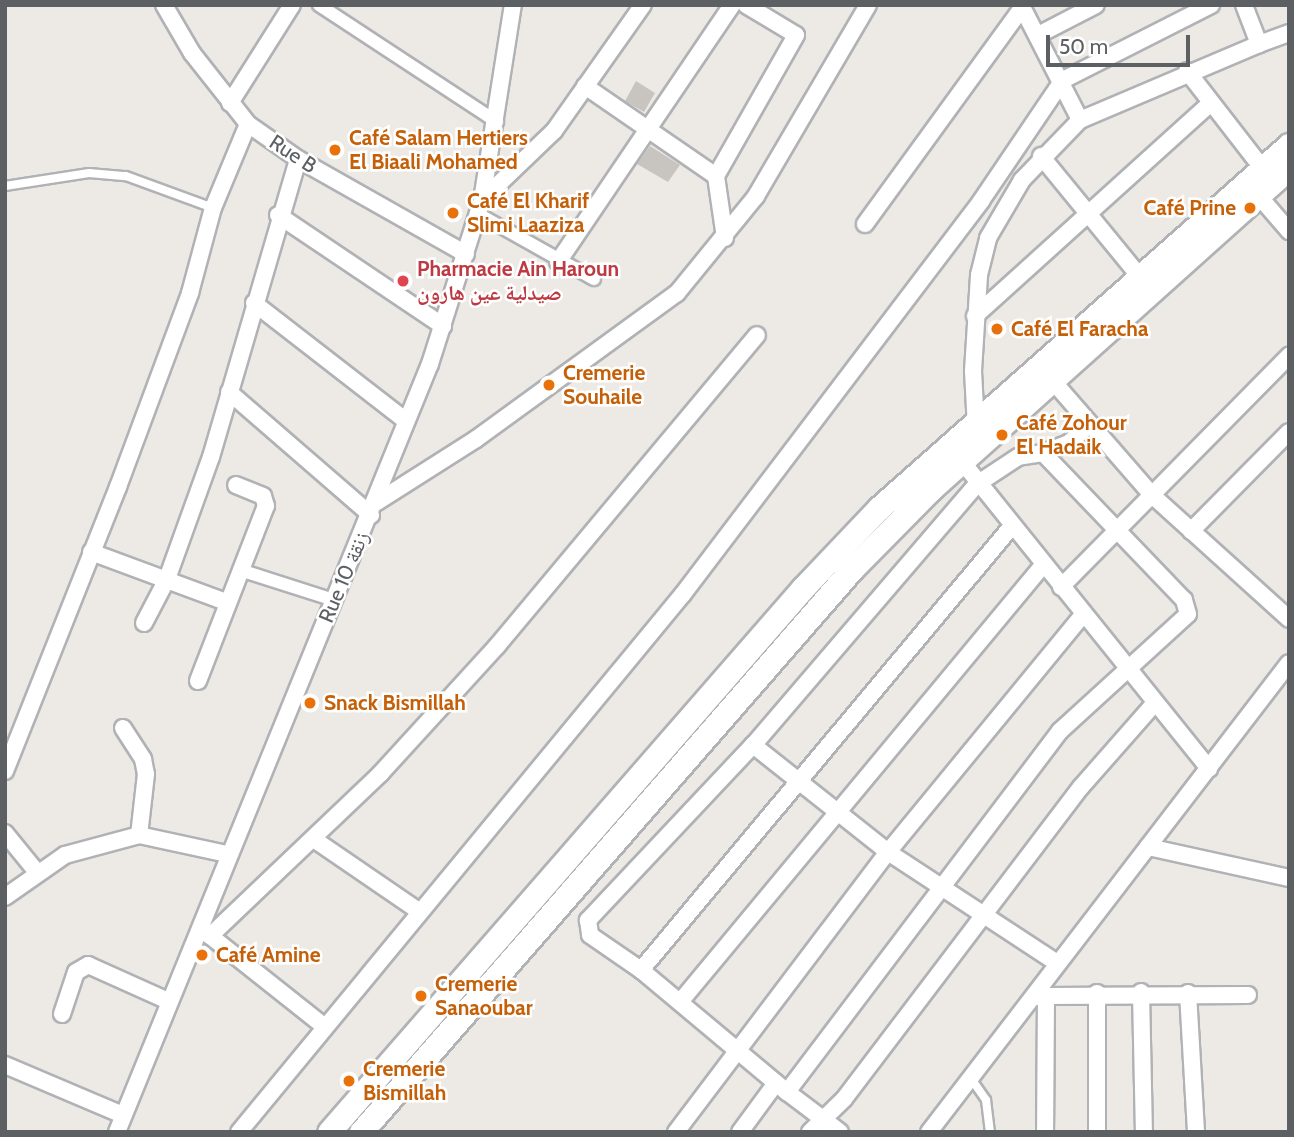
<!DOCTYPE html>
<meta charset="utf-8">
<style>
body{margin:0}
#map{position:relative;width:1294px;height:1137px;overflow:hidden;background:#edeae5;font-family:Cabin,"Noto Naskh Arabic",sans-serif}
div>[style]{position:absolute}
.building>*{inset:0;background:#c8c5c1}
.roads{filter:drop-shadow(2px 0 #b0b2b5) drop-shadow(-2px 0 #b0b2b5) drop-shadow(0 2px #b0b2b5) drop-shadow(0 -2px #b0b2b5)}
.service>*{height:8px;margin:-4px;padding:0 4px;transform-origin:4px;border-radius:4px;background:#fff}
.pedestrian>*{height:12px;margin:-6px;padding:0 6px;transform-origin:6px;border-radius:6px;background:#fff}
.minor>*{height:16px;margin:-8px;padding:0 8px;transform-origin:8px;border-radius:8px;background:#fff}
.secondary>*{height:23px;margin:-11.5px;padding:0 11.5px;transform-origin:11.5px;border-radius:11.5px;background:#fff}
.dots>*{width:19px;height:19px;translate:-50% -50%;box-sizing:border-box;border:4px solid #fff;border-radius:50%}
span{translate:-50% -50%;white-space:nowrap;text-align:center;line-height:1.15;-webkit-text-stroke:5px #fff;paint-order:stroke}
.food-label{font-size:21px;color:#c56008;font-weight:700}
.left{translate:0 -50%;text-align:left}
.right{translate:-100% -50%;text-align:right}
.street-label{font-size:21px;color:#5c6063}
.health-label{font-size:21px;color:#be3a42;font-weight:700}
.frame{position:absolute;inset:0;border:7px solid #5c6063;pointer-events:none}
.scale{position:absolute;left:1046px;top:35px;width:144px;height:32px;box-sizing:border-box;border:4px solid #5c6063;border-top:0;padding-left:9px;font-size:21px;line-height:24px;white-space:nowrap;color:#5c6063;-webkit-text-stroke:5px #fff;paint-order:stroke}
</style>
<div id="map">
<div class="building">
<i style="clip-path:polygon(636px 81px,655px 93px,644px 112px,625px 101px)"></i>
<i style="clip-path:polygon(650px 146px,680px 165px,668px 182px,637px 164px)"></i>
</div>
<div class="roads">
<div class="service">
<i style="left:5px;top:186px;width:85px;rotate:-8.8deg"></i>
<i style="left:89px;top:173px;width:37px;rotate:5deg"></i>
<i style="left:126px;top:176px;width:93px;rotate:20.2deg"></i>
<i style="left:970px;top:1077px;width:28px;rotate:55deg"></i>
<i style="left:986px;top:1100px;width:32px;rotate:83deg"></i>
</div>
<div class="pedestrian">
<i style="left:319px;top:5px;width:213px;rotate:33.3deg"></i>
<i style="left:478px;top:214px;width:133px;rotate:29.3deg"></i>
<i style="left:240px;top:570px;width:99px;rotate:17.7deg"></i>
</div>
<div class="minor">
<i style="left:164px;top:5px;width:56px;rotate:59.7deg"></i>
<i style="left:192px;top:53px;width:90px;rotate:51.7deg"></i>
<i style="left:248px;top:124px;width:61px;rotate:35deg"></i>
<i style="left:298px;top:159px;width:193px;rotate:29.5deg"></i>
<i style="left:1021px;top:5px;width:129px;rotate:62.8deg"></i>
<i style="left:1244px;top:5px;width:42px;rotate:69deg"></i>
<i style="left:1259px;top:44px;width:32px;rotate:-20deg"></i>
<i style="left:1038px;top:35px;width:65px;rotate:-27.3deg"></i>
<i style="left:1187px;top:71px;width:124px;rotate:52.2deg"></i>
<i style="left:585px;top:86px;width:159px;rotate:34.5deg"></i>
<i style="left:230px;top:103px;width:116px;rotate:-57.7deg"></i>
<i style="left:1041px;top:156px;width:156px;rotate:50.7deg"></i>
<i style="left:1258px;top:195px;width:48px;rotate:49.3deg"></i>
<i style="left:482px;top:200px;width:100px;rotate:-43.8deg"></i>
<i style="left:554px;top:131px;width:154px;rotate:-54.8deg"></i>
<i style="left:278px;top:215px;width:199px;rotate:33.9deg"></i>
<i style="left:865px;top:224px;width:267px;rotate:-54deg"></i>
<i style="left:725px;top:238px;width:63px;rotate:-98.3deg"></i>
<i style="left:716px;top:176px;width:162px;rotate:-60.4deg"></i>
<i style="left:796px;top:35px;width:58px;rotate:-149deg"></i>
<i style="left:558px;top:262px;width:310px;rotate:-55.9deg"></i>
<i style="left:254px;top:303px;width:192px;rotate:37.8deg"></i>
<i style="left:975px;top:316px;width:316px;rotate:-42.1deg"></i>
<i style="left:1052px;top:380px;width:154px;rotate:49deg"></i>
<i style="left:1153px;top:496px;width:183px;rotate:42.1deg"></i>
<i style="left:229px;top:392px;width:188px;rotate:40.9deg"></i>
<i style="left:976px;top:428px;width:57px;rotate:-93deg"></i>
<i style="left:973px;top:371px;width:96px;rotate:-86.4deg"></i>
<i style="left:979px;top:275px;width:38px;rotate:-76deg"></i>
<i style="left:988px;top:238px;width:67px;rotate:-59.6deg"></i>
<i style="left:1022px;top:180px;width:83px;rotate:-46deg"></i>
<i style="left:1080px;top:120px;width:194px;rotate:-23deg"></i>
<i style="left:1043px;top:453px;width:28px;rotate:-21deg"></i>
<i style="left:1069px;top:443px;width:28px;rotate:-42deg"></i>
<i style="left:956px;top:454px;width:404px;rotate:51.2deg"></i>
<i style="left:377px;top:502px;width:117px;rotate:-32.5deg"></i>
<i style="left:476px;top:439px;width:248px;rotate:-36deg"></i>
<i style="left:677px;top:293px;width:125px;rotate:-50.8deg"></i>
<i style="left:756px;top:196px;width:221px;rotate:-59.6deg"></i>
<i style="left:1191px;top:531px;width:139px;rotate:-45.3deg"></i>
<i style="left:91px;top:552px;width:144px;rotate:20.3deg"></i>
<i style="left:1061px;top:587px;width:325px;rotate:-45.4deg"></i>
<i style="left:144px;top:623px;width:50px;rotate:-62.4deg"></i>
<i style="left:167px;top:579px;width:130px;rotate:-70.2deg"></i>
<i style="left:211px;top:457px;width:310px;rotate:-73.7deg"></i>
<i style="left:198px;top:681px;width:188px;rotate:-68.8deg"></i>
<i style="left:266px;top:506px;width:10px;rotate:-107deg"></i>
<i style="left:263px;top:496px;width:29px;rotate:-158deg"></i>
<i style="left:123px;top:728px;width:37px;rotate:57deg"></i>
<i style="left:143px;top:759px;width:15px;rotate:79deg"></i>
<i style="left:146px;top:774px;width:61px;rotate:96.5deg"></i>
<i style="left:753px;top:745px;width:172px;rotate:38.4deg"></i>
<i style="left:888px;top:852px;width:202px;rotate:33.3deg"></i>
<i style="left:5px;top:771px;width:306px;rotate:-68.3deg"></i>
<i style="left:118px;top:487px;width:207px;rotate:-69.6deg"></i>
<i style="left:190px;top:293px;width:88px;rotate:-74.9deg"></i>
<i style="left:213px;top:208px;width:91px;rotate:-67.4deg"></i>
<i style="left:5px;top:833px;width:49px;rotate:50.8deg"></i>
<i style="left:315px;top:840px;width:127px;rotate:34.4deg"></i>
<i style="left:1148px;top:847px;width:144px;rotate:12.4deg"></i>
<i style="left:5px;top:897px;width:73px;rotate:-35deg"></i>
<i style="left:65px;top:855px;width:77px;rotate:-15.1deg"></i>
<i style="left:139px;top:835px;width:90px;rotate:12.2deg"></i>
<i style="left:204px;top:931px;width:154px;rotate:38.4deg"></i>
<i style="left:210px;top:936px;width:236px;rotate:-43.6deg"></i>
<i style="left:381px;top:773px;width:172px;rotate:-47.6deg"></i>
<i style="left:497px;top:646px;width:405px;rotate:-50.1deg"></i>
<i style="left:641px;top:970px;width:579px;rotate:-50.12deg"></i>
<i style="left:1141px;top:992px;width:140px;rotate:88.8deg"></i>
<i style="left:1097px;top:993px;width:139px;rotate:90deg"></i>
<i style="left:1188px;top:993px;width:139px;rotate:86.7deg"></i>
<i style="left:1046px;top:996px;width:202px;rotate:-0.3deg"></i>
<i style="left:1037px;top:997px;width:9px;rotate:-6deg"></i>
<i style="left:1046px;top:996px;width:136px;rotate:90.4deg"></i>
<i style="left:680px;top:1002px;width:568px;rotate:-50.28deg"></i>
<i style="left:62px;top:1014px;width:44px;rotate:-71.6deg"></i>
<i style="left:76px;top:972px;width:14px;rotate:-30deg"></i>
<i style="left:88px;top:965px;width:88px;rotate:24.2deg"></i>
<i style="left:5px;top:1065px;width:128px;rotate:23deg"></i>
<i style="left:787px;top:1092px;width:453px;rotate:-52.9deg"></i>
<i style="left:1060px;top:731px;width:173px;rotate:-42.4deg"></i>
<i style="left:1188px;top:614px;width:15px;rotate:-106deg"></i>
<i style="left:1184px;top:600px;width:204px;rotate:-133.8deg"></i>
<i style="left:1043px;top:453px;width:25px;rotate:171deg"></i>
<i style="left:1018px;top:457px;width:49px;rotate:146.6deg"></i>
<i style="left:977px;top:484px;width:344px;rotate:130.6deg"></i>
<i style="left:753px;top:745px;width:241px;rotate:133.3deg"></i>
<i style="left:588px;top:920px;width:15px;rotate:82deg"></i>
<i style="left:590px;top:935px;width:62px;rotate:34.5deg"></i>
<i style="left:641px;top:970px;width:190px;rotate:39.9deg"></i>
<i style="left:787px;top:1092px;width:66px;rotate:37deg"></i>
<i style="left:117px;top:1132px;width:829px;rotate:-67.83deg"></i>
<i style="left:430px;top:364px;width:172px;rotate:-72.4deg"></i>
<i style="left:482px;top:200px;width:197px;rotate:-81deg"></i>
<i style="left:239px;top:1132px;width:698px;rotate:-50.47deg"></i>
<i style="left:683px;top:594px;width:493px;rotate:-52.8deg"></i>
<i style="left:981px;top:201px;width:146px;rotate:-55.9deg"></i>
<i style="left:1063px;top:80px;width:166px;rotate:-26.9deg"></i>
<i style="left:676px;top:1132px;width:351px;rotate:-52.9deg"></i>
<i style="left:888px;top:852px;width:307px;rotate:-50.6deg"></i>
<i style="left:740px;top:1132px;width:61px;rotate:-53.7deg"></i>
<i style="left:810px;top:1132px;width:47px;rotate:-44.1deg"></i>
<i style="left:844px;top:1099px;width:392px;rotate:-52.8deg"></i>
<i style="left:1081px;top:787px;width:111px;rotate:-48.7deg"></i>
<i style="left:929px;top:1132px;width:591px;rotate:-52.49deg"></i>
</div>
<div class="secondary">
<i style="left:329px;top:1132px;width:722px;rotate:-48.93deg"></i>
<i style="left:803px;top:588px;width:110px;rotate:-46.5deg"></i>
<i style="left:879px;top:508px;width:548px;rotate:-41.52deg"></i>
<i style="left:361px;top:1132px;width:747px;rotate:-48.91deg"></i>
<i style="left:852px;top:569px;width:112px;rotate:-45.4deg"></i>
<i style="left:931px;top:489px;width:481px;rotate:-41.9deg"></i>
</div>
</div>
<div class="dots">
<i style="left:335px;top:150px;background:#e8710a"></i>
<i style="left:1250px;top:208px;background:#e8710a"></i>
<i style="left:453px;top:213px;background:#e8710a"></i>
<i style="left:403px;top:281px;background:#e0444e"></i>
<i style="left:997px;top:329px;background:#e8710a"></i>
<i style="left:549px;top:385px;background:#e8710a"></i>
<i style="left:1002px;top:435px;background:#e8710a"></i>
<i style="left:310px;top:703px;background:#e8710a"></i>
<i style="left:202px;top:955px;background:#e8710a"></i>
<i style="left:421px;top:996px;background:#e8710a"></i>
<i style="left:349px;top:1081px;background:#e8710a"></i>
</div>
<div class="food-label">
<span class="left" style="left:349px;top:150px">Café Salam Hertiers<br>El Biaali Mohamed</span>
<span class="left" style="left:467px;top:213px">Café El Kharif<br>Slimi Laaziza</span>
<span class="right" style="left:1236px;top:208px">Café Prine</span>
<span class="left" style="left:1011px;top:329px">Café El Faracha</span>
<span class="left" style="left:563px;top:385px">Cremerie<br>Souhaile</span>
<span class="left" style="left:1016px;top:435px">Café Zohour<br>El Hadaik</span>
<span class="left" style="left:324px;top:703px">Snack Bismillah</span>
<span class="left" style="left:216px;top:955px">Café Amine</span>
<span class="left" style="left:435px;top:996px">Cremerie<br>Sanaoubar</span>
<span class="left" style="left:363px;top:1081px">Cremerie<br>Bismillah</span>
</div>
<div class="street-label">
<span style="left:293px;top:154px;rotate:33deg">Rue B</span>
<span style="left:344px;top:577px;rotate:-67deg">Rue 10 زنقة</span>
</div>
<div class="health-label">
<span class="left" style="left:417px;top:281px">Pharmacie Ain Haroun<br>صيدلية عين هارون</span>
</div>
<div class="frame"></div>
<div class="scale">50 m</div>
</div>
